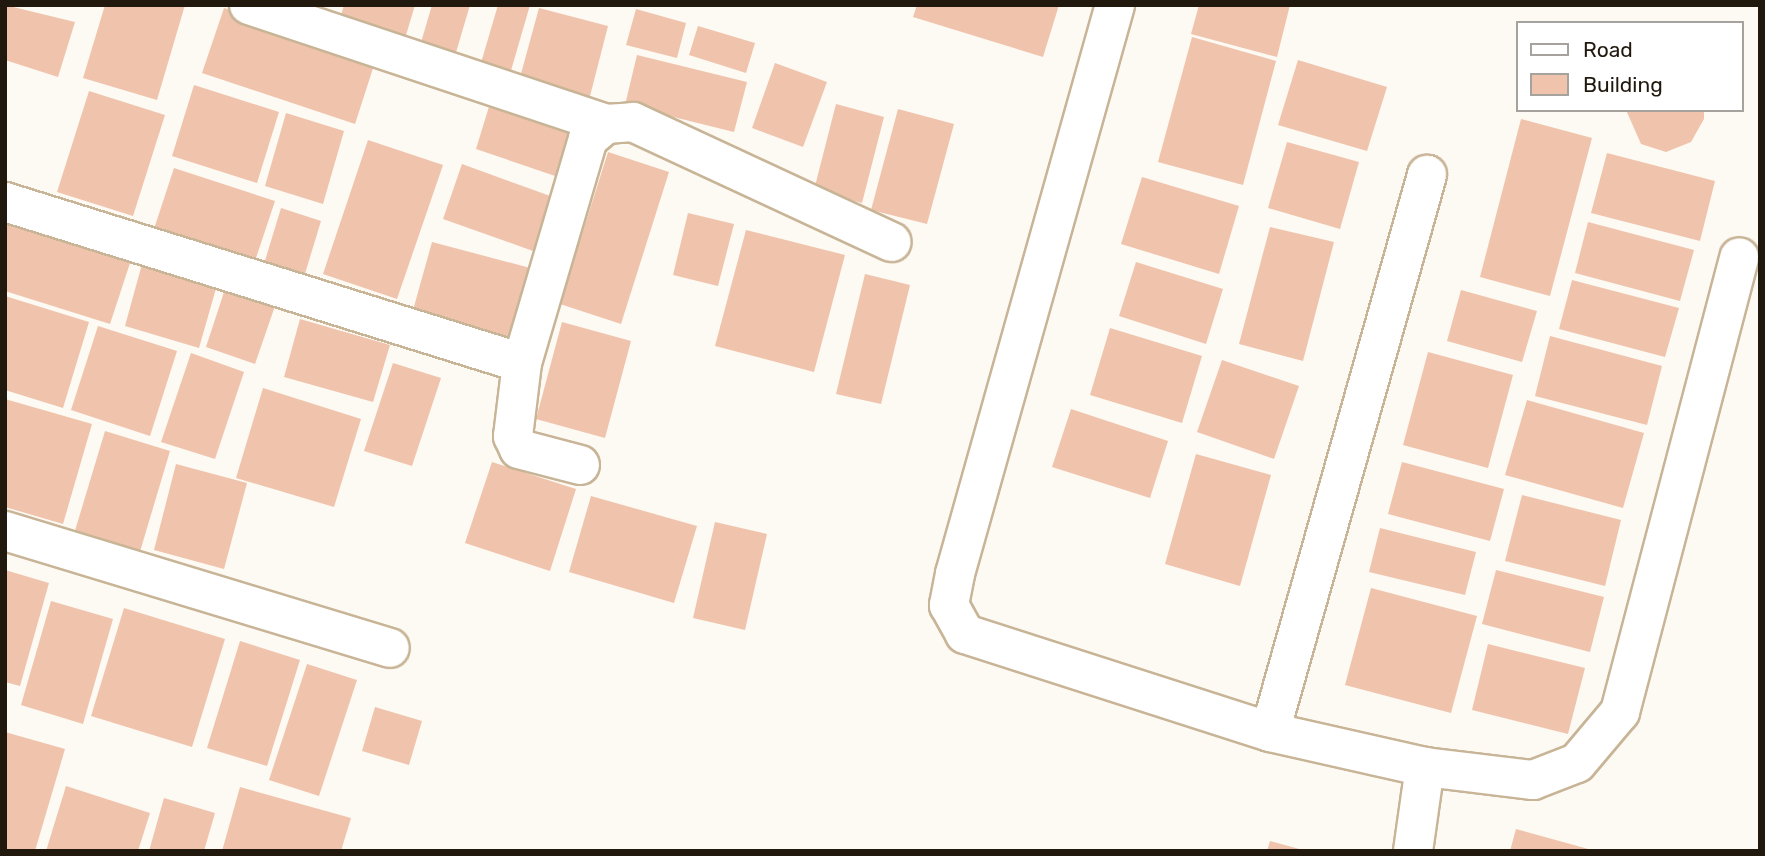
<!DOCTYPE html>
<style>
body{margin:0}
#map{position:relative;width:1765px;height:856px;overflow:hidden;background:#fdf9f3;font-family:Rubik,sans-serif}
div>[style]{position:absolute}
.building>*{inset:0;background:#f0c4ac}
.roads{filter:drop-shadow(2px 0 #c8b496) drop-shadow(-2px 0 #c8b496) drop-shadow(0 2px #c8b496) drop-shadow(0 -2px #c8b496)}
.street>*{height:38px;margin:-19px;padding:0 19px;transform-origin:19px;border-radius:19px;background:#fff}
span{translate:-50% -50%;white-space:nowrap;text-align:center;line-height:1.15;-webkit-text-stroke:5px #fff;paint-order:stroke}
.frame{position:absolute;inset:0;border:7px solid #21190e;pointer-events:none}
.legend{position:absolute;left:1516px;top:21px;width:228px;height:91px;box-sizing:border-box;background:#fff;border:2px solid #a6a39f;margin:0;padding:9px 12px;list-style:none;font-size:21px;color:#21190e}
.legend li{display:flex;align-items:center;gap:14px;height:35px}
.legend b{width:35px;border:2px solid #a6a39f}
</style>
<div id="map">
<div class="building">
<i style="clip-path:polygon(5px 5px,75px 22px,58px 77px,5px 60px)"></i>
<i style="clip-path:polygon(105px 5px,185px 5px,157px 100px,83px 78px)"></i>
<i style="clip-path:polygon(344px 5px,415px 5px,401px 52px,336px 32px)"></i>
<i style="clip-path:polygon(432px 5px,470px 5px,452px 66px,417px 56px)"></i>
<i style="clip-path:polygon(498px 5px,530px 5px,508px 81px,478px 73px)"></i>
<i style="clip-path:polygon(917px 5px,1059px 5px,1043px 57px,913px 17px)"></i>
<i style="clip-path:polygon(1199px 5px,1290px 5px,1277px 57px,1191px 34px)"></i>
<i style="clip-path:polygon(224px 8px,376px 59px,355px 124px,202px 73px)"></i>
<i style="clip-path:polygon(539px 8px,608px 26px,589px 100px,519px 81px)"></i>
<i style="clip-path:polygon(636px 9px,686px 23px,677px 58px,626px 45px)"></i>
<i style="clip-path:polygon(698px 26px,755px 43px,746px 73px,689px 55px)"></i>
<i style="clip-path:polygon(1192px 37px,1276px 61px,1243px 185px,1158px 162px)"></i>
<i style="clip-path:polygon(637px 55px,747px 82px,734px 132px,625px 105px)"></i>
<i style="clip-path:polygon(1298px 60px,1387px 87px,1367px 151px,1278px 125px)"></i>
<i style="clip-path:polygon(775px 63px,827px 82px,803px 147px,752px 128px)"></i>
<i style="clip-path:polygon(194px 85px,279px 112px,257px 183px,172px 156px)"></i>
<i style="clip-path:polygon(89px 91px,165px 115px,133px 216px,57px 192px)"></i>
<i style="clip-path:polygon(491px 100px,578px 130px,561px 178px,476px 149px)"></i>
<i style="clip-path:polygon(836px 104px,884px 117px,862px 203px,814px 190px)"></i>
<i style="clip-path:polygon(898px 109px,954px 124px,927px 224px,871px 210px)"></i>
<i style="clip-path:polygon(1626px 110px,1704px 110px,1704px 119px,1691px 142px,1666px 152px,1641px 144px)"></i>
<i style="clip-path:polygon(286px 113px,344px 131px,323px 204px,265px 186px)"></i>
<i style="clip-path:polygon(1521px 119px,1592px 138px,1550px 296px,1480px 277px)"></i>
<i style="clip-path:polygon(368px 140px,443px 165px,397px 299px,323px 274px)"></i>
<i style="clip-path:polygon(1287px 142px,1359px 162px,1340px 229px,1268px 208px)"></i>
<i style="clip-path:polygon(608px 152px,669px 172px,621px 324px,560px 304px)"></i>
<i style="clip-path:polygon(1607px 153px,1715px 181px,1700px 241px,1591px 213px)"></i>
<i style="clip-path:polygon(462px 164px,553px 197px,533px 251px,443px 219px)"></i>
<i style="clip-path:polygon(174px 168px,275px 201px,252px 270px,151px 238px)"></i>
<i style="clip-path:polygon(1142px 177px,1239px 206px,1219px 274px,1121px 244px)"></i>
<i style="clip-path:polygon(281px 208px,321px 221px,304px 277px,264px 264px)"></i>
<i style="clip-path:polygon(688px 213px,734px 224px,718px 286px,673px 275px)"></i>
<i style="clip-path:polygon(5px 220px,131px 260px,110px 324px,5px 291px)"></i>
<i style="clip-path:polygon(1588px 222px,1694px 250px,1680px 301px,1575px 273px)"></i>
<i style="clip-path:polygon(1270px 227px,1334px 242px,1303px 361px,1239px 344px)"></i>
<i style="clip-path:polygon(746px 230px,845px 255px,814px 372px,715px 346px)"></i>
<i style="clip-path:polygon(432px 242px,534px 269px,512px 348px,410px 321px)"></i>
<i style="clip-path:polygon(1136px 262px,1223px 289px,1206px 344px,1119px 316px)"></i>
<i style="clip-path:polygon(142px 264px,217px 285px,199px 348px,125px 326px)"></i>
<i style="clip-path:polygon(865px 274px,910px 285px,881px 404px,836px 394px)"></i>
<i style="clip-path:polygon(1572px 280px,1679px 308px,1665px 357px,1559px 329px)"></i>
<i style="clip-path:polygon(226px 286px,276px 303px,255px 364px,206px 347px)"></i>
<i style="clip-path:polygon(1461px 290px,1537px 311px,1522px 362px,1447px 341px)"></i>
<i style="clip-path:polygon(5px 296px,89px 322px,63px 408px,5px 390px)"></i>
<i style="clip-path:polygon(300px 319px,390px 345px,373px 402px,284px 377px)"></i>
<i style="clip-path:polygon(562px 322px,631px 341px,605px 438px,536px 419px)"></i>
<i style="clip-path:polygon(98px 326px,177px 351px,150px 436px,71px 410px)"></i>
<i style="clip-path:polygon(1110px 328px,1202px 356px,1182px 423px,1090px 395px)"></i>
<i style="clip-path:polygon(1550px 336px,1662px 366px,1647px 425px,1535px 396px)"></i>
<i style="clip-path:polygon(1428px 352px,1513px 375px,1488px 468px,1403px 445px)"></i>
<i style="clip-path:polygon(191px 353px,244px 372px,215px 459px,161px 442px)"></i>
<i style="clip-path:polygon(1222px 360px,1299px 386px,1274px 459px,1197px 432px)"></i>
<i style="clip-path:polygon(393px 363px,441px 378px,412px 466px,364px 451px)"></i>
<i style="clip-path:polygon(263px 388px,361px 419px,334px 507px,236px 478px)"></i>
<i style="clip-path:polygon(5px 399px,92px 424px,63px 524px,5px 507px)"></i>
<i style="clip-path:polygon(1527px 400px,1644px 433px,1623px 508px,1505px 475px)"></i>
<i style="clip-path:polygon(1071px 409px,1168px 441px,1150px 498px,1052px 467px)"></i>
<i style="clip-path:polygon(105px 431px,170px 451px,139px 555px,74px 534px)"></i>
<i style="clip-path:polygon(1196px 454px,1271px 475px,1240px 586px,1165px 564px)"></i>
<i style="clip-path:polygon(492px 462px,576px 489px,550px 571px,465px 543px)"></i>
<i style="clip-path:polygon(1402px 462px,1504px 489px,1490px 541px,1388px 514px)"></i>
<i style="clip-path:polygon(176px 464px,247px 483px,224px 569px,154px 550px)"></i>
<i style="clip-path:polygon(1522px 495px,1621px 520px,1605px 586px,1505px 561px)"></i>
<i style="clip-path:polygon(591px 496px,697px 526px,674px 603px,569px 572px)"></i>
<i style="clip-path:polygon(715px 522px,767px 534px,745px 630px,693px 618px)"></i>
<i style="clip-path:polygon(1380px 528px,1476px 552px,1465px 595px,1369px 572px)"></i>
<i style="clip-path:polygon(5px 570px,49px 583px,20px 686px,5px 682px)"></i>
<i style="clip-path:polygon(1496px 570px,1604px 597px,1590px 652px,1482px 624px)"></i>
<i style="clip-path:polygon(1371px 588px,1477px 616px,1451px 713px,1345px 685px)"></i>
<i style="clip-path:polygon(51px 601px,113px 619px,83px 724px,21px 705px)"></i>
<i style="clip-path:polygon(124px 608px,225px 639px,192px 747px,91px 716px)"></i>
<i style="clip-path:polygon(240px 641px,300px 660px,267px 766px,207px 748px)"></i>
<i style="clip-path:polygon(1488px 644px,1585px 668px,1568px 734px,1472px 710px)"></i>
<i style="clip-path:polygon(307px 664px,357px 680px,319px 796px,269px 780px)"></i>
<i style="clip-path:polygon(375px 707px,422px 721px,409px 765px,362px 751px)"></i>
<i style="clip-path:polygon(5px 732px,65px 749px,35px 851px,5px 851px)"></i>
<i style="clip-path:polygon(66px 786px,150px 813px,138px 851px,46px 851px)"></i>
<i style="clip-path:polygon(240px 787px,351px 818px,341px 851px,222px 851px)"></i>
<i style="clip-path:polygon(164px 798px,215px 813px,204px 851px,149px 851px)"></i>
<i style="clip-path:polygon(1516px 829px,1592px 850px,1592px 851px,1510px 851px)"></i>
<i style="clip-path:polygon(1270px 841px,1303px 850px,1303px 851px,1267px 851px)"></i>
</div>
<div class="roads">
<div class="street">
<i style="left:249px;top:5px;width:376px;rotate:18.4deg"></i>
<i style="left:1115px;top:5px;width:591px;rotate:105.71deg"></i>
<i style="left:955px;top:574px;width:32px;rotate:101deg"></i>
<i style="left:949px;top:605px;width:33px;rotate:61deg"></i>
<i style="left:965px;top:634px;width:320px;rotate:17.8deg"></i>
<i style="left:1270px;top:732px;width:159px;rotate:12.7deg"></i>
<i style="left:1425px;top:767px;width:109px;rotate:6.9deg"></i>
<i style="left:1533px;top:780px;width:47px;rotate:-21.1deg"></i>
<i style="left:1577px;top:763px;width:67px;rotate:-49.9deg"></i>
<i style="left:1620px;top:712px;width:470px;rotate:-75.3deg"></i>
<i style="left:5px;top:202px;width:541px;rotate:17.3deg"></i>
<i style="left:522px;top:363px;width:234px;rotate:-73.6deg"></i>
<i style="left:588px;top:139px;width:23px;rotate:-40deg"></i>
<i style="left:606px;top:124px;width:27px;rotate:-4deg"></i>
<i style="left:633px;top:122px;width:285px;rotate:24.9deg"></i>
<i style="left:522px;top:363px;width:74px;rotate:97deg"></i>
<i style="left:513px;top:436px;width:14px;rotate:65deg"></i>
<i style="left:519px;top:449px;width:63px;rotate:14.7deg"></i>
<i style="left:5px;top:531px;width:402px;rotate:16.9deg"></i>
<i style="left:1270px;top:732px;width:579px;rotate:-74.26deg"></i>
<i style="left:1413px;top:851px;width:85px;rotate:-81.9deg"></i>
</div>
</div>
<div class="frame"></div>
<ul class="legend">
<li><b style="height:9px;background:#fff"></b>Road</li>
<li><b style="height:19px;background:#f0c4ac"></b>Building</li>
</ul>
</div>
